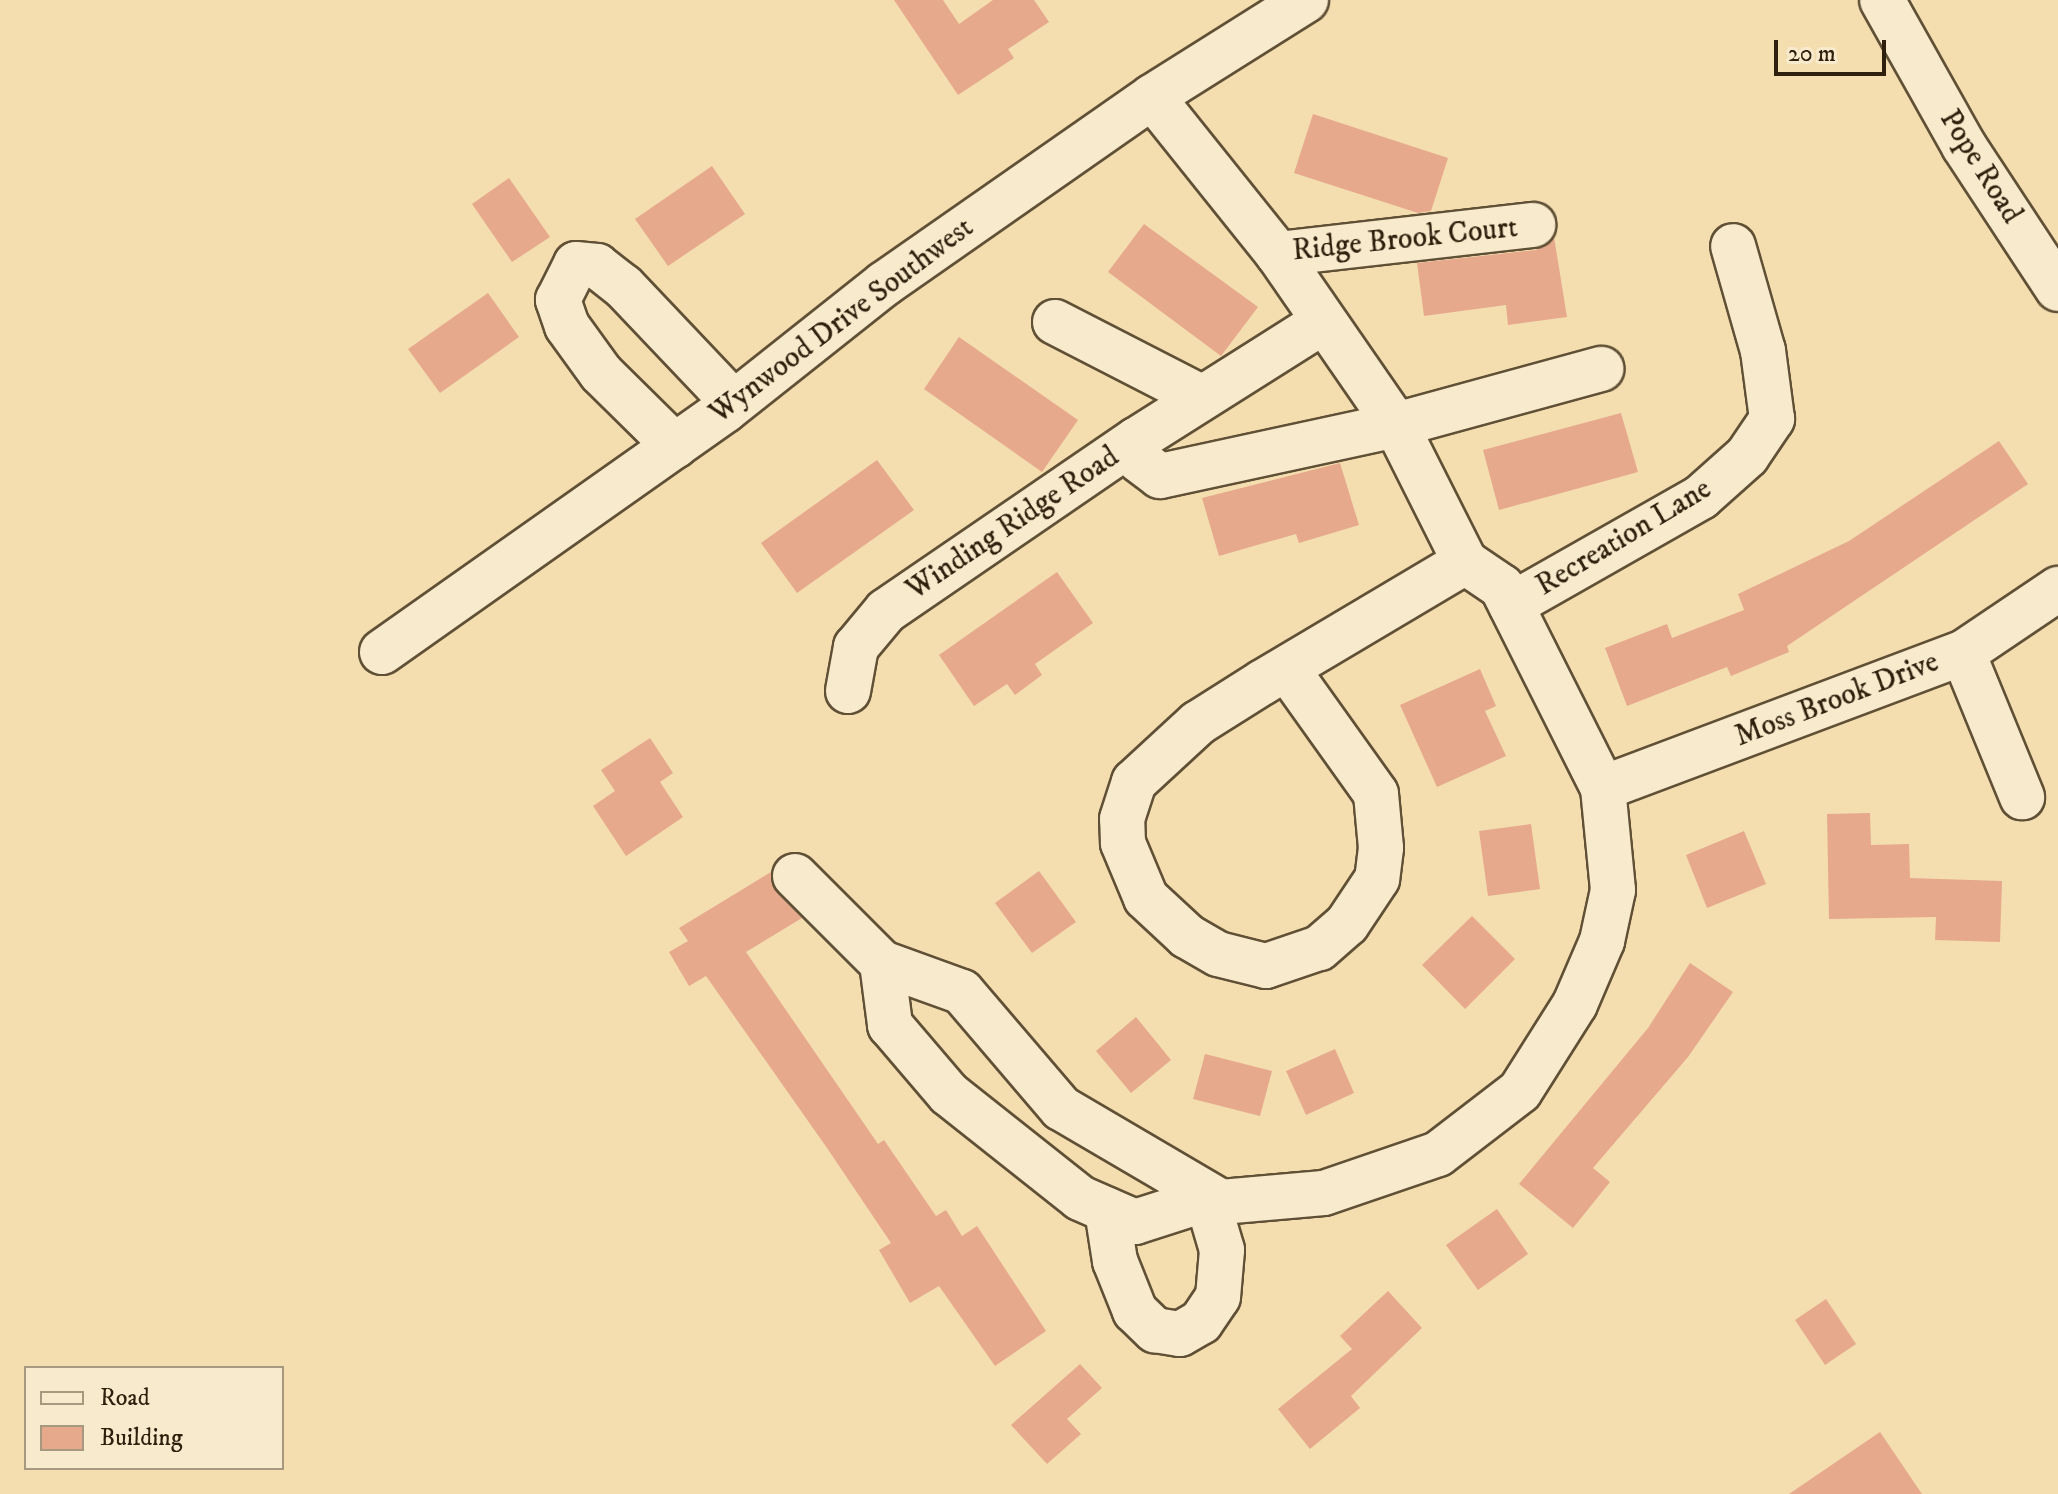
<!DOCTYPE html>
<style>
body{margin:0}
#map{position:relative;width:2058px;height:1494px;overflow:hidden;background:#f4deb0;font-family:"IM FELL DW Pica",serif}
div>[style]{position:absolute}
.building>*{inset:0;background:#e6a98c}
.roads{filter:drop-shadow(2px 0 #605036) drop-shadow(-2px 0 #605036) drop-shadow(0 2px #605036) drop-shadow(0 -2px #605036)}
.minor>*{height:44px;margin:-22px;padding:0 22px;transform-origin:22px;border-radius:22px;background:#f8eacc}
span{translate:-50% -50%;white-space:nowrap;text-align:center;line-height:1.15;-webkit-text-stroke:8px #f8eacc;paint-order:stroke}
.street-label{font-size:30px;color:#2e200d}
.legend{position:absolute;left:24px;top:1366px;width:260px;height:104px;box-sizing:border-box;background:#f8eacc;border:2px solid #a79980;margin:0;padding:10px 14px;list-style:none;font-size:24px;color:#2e200d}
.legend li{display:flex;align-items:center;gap:16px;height:40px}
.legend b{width:40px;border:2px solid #a79980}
.scale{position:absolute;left:1774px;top:40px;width:112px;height:36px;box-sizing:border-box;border:4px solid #2e200d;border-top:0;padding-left:10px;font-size:24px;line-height:28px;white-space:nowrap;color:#2e200d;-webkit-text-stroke:6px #f8eacc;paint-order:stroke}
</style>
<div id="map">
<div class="building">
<i style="clip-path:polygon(894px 0,943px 0,959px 24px,993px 0,1034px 0,1049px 22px,1008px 49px,1014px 58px,958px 95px)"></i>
<i style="clip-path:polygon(1313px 114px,1448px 158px,1431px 211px,1418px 213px,1294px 173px)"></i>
<i style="clip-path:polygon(712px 166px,745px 214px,668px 266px,635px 219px)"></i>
<i style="clip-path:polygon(509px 178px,550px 237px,512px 262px,472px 204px)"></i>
<i style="clip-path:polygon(1144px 224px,1258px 307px,1221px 356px,1108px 272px)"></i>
<i style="clip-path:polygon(1554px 237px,1567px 317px,1508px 325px,1506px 305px,1424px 316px,1417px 263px,1536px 250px)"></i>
<i style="clip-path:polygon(488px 293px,519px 337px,440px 393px,408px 349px)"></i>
<i style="clip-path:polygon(959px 337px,1078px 420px,1042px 472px,924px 389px)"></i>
<i style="clip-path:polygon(1621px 413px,1638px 472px,1499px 510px,1483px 450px)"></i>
<i style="clip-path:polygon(1999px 441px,2028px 484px,1787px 646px,1789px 652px,1731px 676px,1727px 667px,1627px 706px,1605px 648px,1667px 624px,1672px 638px,1744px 610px,1738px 594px,1849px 541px)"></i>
<i style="clip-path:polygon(877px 460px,914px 510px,797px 593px,761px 543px)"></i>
<i style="clip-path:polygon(1340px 463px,1359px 525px,1299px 543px,1296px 534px,1219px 556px,1202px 498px)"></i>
<i style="clip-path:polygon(1057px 572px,1093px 623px,1035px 664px,1042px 675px,1015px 695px,1007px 684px,974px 706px,939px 655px)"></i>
<i style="clip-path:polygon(1480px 669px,1496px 706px,1485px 711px,1506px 756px,1437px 787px,1400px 705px)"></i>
<i style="clip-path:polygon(650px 738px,673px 773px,660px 782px,683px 817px,626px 856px,593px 806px,615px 791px,601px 770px)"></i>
<i style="clip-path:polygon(1870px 813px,1871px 845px,1909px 844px,1910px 878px,2002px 881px,2000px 942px,1935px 940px,1936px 917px,1829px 919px,1827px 814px)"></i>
<i style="clip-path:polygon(1531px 824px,1540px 889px,1488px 896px,1479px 831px)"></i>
<i style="clip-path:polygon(1744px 831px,1766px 884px,1707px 908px,1686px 855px)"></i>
<i style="clip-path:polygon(1039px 871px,1076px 922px,1032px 953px,995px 903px)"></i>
<i style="clip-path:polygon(771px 872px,777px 893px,802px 918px,746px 952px,878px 1144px,884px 1140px,936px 1216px,946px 1210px,962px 1236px,977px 1226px,1046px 1331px,995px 1366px,939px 1286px,910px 1303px,879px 1250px,891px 1243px,827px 1148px,706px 976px,689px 986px,669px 952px,688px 941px,679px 928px)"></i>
<i style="clip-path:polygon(1472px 916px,1515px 959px,1465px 1009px,1422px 965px)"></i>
<i style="clip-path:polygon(1690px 963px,1733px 992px,1688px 1057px,1593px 1168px,1610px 1182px,1573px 1228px,1519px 1184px,1648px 1028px)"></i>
<i style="clip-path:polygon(1136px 1017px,1171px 1060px,1131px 1093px,1096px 1051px)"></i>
<i style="clip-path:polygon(1335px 1049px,1354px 1093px,1306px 1115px,1286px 1071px)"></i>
<i style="clip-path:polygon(1205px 1054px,1272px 1071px,1260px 1116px,1193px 1099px)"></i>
<i style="clip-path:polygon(1497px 1209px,1528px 1254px,1478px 1290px,1446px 1245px)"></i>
<i style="clip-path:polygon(1388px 1291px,1422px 1328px,1351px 1396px,1360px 1408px,1310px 1449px,1278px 1409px,1352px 1349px,1340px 1336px)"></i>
<i style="clip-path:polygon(1826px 1299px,1856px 1344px,1825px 1365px,1795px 1320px)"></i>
<i style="clip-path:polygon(1080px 1364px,1102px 1388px,1067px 1419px,1081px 1434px,1047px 1464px,1011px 1425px)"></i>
<i style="clip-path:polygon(1880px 1432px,1922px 1494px,1789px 1494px)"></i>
</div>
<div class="roads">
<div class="minor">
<i style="left:1882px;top:0;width:167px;rotate:60.7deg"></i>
<i style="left:1964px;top:146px;width:171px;rotate:56.7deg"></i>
<i style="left:1278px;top:254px;width:257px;rotate:-6.5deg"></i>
<i style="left:1055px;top:322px;width:162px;rotate:27.2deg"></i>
<i style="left:1136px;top:440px;width:222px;rotate:-32.3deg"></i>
<i style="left:675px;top:446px;width:104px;rotate:-135.4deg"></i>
<i style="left:601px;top:373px;width:58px;rotate:-125.9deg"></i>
<i style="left:567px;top:326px;width:28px;rotate:-109deg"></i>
<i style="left:558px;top:300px;width:40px;rotate:-63.4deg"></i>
<i style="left:576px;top:264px;width:21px;rotate:5deg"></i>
<i style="left:597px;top:266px;width:33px;rotate:38deg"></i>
<i style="left:623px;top:286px;width:160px;rotate:46.5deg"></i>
<i style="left:1511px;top:605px;width:219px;rotate:-29.6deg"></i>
<i style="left:1701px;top:497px;width:62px;rotate:-41.7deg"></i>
<i style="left:1747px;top:456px;width:45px;rotate:-56deg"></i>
<i style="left:1772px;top:419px;width:69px;rotate:-97.5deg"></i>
<i style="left:1763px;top:351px;width:109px;rotate:-105.9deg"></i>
<i style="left:382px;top:652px;width:420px;rotate:-35.2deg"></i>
<i style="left:725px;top:410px;width:203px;rotate:-38.4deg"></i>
<i style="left:884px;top:284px;width:327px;rotate:-34.9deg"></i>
<i style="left:1152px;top:97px;width:182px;rotate:-32.2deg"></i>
<i style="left:1963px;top:653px;width:156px;rotate:67.7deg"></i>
<i style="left:1287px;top:669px;width:153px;rotate:54.5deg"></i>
<i style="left:1376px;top:794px;width:54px;rotate:84.7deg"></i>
<i style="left:1381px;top:848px;width:31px;rotate:97deg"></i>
<i style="left:1377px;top:879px;width:54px;rotate:123.7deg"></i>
<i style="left:1347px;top:924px;width:37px;rotate:139deg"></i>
<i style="left:1319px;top:948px;width:56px;rotate:161.2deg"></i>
<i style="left:1266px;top:966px;width:49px;rotate:-166deg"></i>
<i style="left:1218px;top:954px;width:36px;rotate:-150deg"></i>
<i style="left:1187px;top:936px;width:56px;rotate:-137.2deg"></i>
<i style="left:1146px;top:898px;width:60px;rotate:-112.7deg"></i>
<i style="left:1123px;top:843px;width:24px;rotate:-92deg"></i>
<i style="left:1122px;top:819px;width:39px;rotate:-72deg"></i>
<i style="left:1134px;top:782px;width:87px;rotate:-42.7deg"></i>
<i style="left:1198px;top:723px;width:77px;rotate:-32.2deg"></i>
<i style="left:1263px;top:682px;width:235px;rotate:-30.7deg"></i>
<i style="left:848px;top:691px;width:45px;rotate:-79.7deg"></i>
<i style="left:856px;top:647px;width:47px;rotate:-50.2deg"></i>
<i style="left:886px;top:611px;width:303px;rotate:-34.4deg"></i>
<i style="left:1136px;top:440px;width:21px;rotate:79deg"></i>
<i style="left:1140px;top:461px;width:25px;rotate:37deg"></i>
<i style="left:1160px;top:476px;width:241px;rotate:-12.2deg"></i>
<i style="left:1396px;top:425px;width:213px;rotate:-15.3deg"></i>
<i style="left:1603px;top:788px;width:384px;rotate:-20.6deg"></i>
<i style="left:1963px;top:653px;width:115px;rotate:-34deg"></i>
<i style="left:795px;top:876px;width:123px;rotate:45deg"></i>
<i style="left:882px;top:963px;width:85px;rotate:19.9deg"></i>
<i style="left:962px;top:992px;width:153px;rotate:49.5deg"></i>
<i style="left:1061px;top:1108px;width:186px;rotate:30.4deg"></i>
<i style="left:1221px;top:1202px;width:103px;rotate:-5deg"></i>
<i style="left:1324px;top:1193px;width:120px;rotate:-18.9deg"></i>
<i style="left:1438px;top:1154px;width:103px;rotate:-37.5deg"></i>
<i style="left:1520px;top:1091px;width:103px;rotate:-57.7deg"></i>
<i style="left:1575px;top:1004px;width:69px;rotate:-66.8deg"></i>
<i style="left:1602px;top:941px;width:52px;rotate:-77.8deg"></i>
<i style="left:1613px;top:890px;width:102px;rotate:-95.6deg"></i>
<i style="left:1603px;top:788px;width:225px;rotate:-116.7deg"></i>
<i style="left:1502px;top:587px;width:45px;rotate:-146deg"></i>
<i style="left:1465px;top:562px;width:153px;rotate:-116.7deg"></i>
<i style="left:1396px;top:425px;width:208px;rotate:-124.6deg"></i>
<i style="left:1278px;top:254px;width:201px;rotate:-128.7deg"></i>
<i style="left:882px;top:963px;width:63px;rotate:82.6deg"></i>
<i style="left:890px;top:1025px;width:91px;rotate:49.5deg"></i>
<i style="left:949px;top:1094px;width:167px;rotate:38.4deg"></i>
<i style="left:1080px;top:1198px;width:60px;rotate:23.6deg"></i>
<i style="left:1135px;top:1222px;width:76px;rotate:-17.7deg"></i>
<i style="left:1107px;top:1210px;width:52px;rotate:81.1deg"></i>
<i style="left:1115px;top:1261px;width:54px;rotate:68.2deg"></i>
<i style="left:1135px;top:1311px;width:28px;rotate:44deg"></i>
<i style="left:1155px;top:1330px;width:25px;rotate:9deg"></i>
<i style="left:1180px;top:1334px;width:24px;rotate:-30deg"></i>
<i style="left:1201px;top:1322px;width:30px;rotate:-56deg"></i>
<i style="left:1218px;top:1297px;width:47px;rotate:-85.1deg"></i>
<i style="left:1222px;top:1250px;width:53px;rotate:-106.4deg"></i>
</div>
</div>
<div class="street-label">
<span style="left:1980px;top:167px;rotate:58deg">Pope Road</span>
<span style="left:1405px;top:240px;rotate:-6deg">Ridge Brook Court</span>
<span style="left:842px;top:321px;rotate:-37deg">Wynwood Drive Southwest</span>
<span style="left:1013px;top:524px;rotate:-34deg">Winding Ridge Road</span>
<span style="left:1624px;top:538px;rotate:-31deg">Recreation Lane</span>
<span style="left:1837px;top:700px;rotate:-21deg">Moss Brook Drive</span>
</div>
<ul class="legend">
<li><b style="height:10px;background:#f8eacc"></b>Road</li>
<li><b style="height:22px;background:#e6a98c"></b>Building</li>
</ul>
<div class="scale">20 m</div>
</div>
